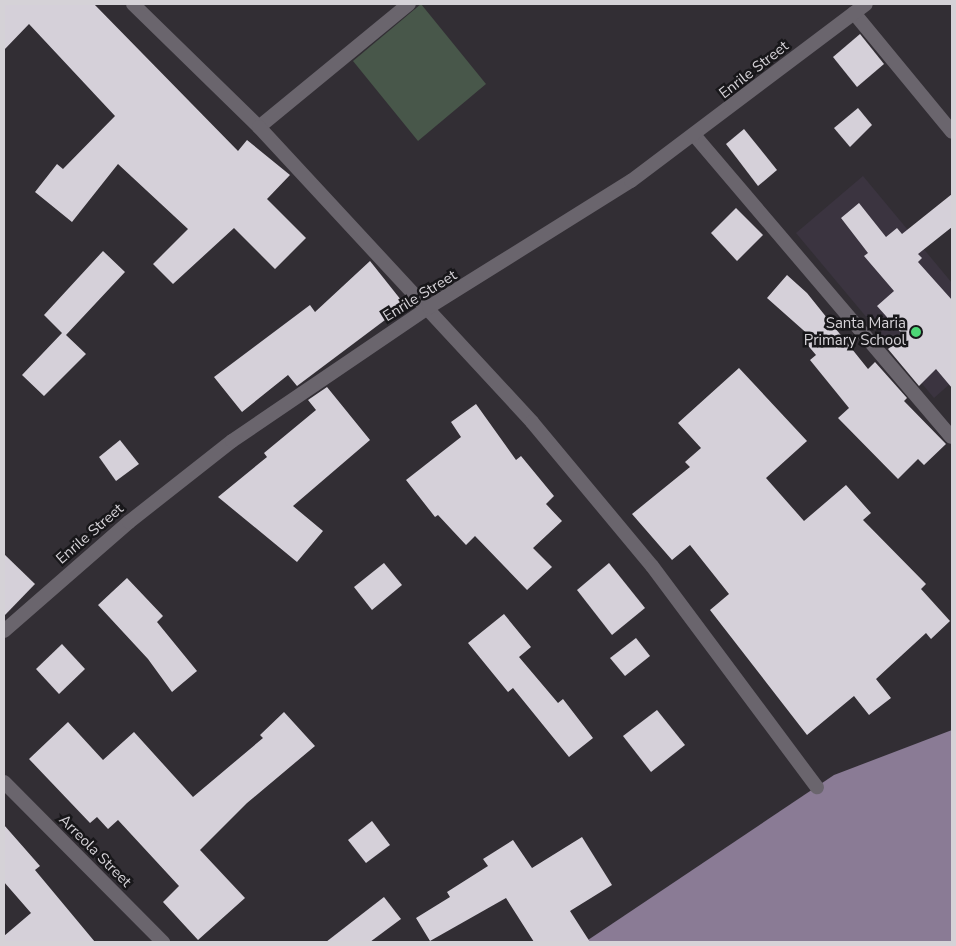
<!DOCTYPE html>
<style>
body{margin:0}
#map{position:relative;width:956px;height:946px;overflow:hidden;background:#322e34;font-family:"Nunito Sans",sans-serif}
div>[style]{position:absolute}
.built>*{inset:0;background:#3b3440}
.green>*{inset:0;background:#48574a}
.water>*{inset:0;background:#8a7b95}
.building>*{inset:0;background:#d5d0d9}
.service>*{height:14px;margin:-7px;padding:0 7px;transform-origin:7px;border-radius:7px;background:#6a656d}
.minor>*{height:14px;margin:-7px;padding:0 7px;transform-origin:7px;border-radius:7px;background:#6a656d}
.dots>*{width:14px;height:14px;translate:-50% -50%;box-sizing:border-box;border:2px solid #18171a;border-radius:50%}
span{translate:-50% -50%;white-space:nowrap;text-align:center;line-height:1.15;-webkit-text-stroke:5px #18171a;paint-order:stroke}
.street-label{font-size:15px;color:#d5d2d7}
.poi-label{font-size:15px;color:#d5d2d7}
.right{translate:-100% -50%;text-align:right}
.frame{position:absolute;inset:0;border:5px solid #d5d2d7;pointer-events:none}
</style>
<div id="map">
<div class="built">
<i style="clip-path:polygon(863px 176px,952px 283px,952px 382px,934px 398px,796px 233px)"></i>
</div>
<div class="green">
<i style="clip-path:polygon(421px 4px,486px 84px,418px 141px,353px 61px)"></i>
</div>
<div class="water">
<i style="clip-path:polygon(952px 730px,952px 942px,585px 942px,834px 775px)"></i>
</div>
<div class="building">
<i style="clip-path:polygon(4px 4px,94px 4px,238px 151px,247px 140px,290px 175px,267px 199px,306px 238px,275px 269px,234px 228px,173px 284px,153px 264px,188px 229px,118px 164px,72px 222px,35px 192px,57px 164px,63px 169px,115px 116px,29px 24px,4px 50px)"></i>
<i style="clip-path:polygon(860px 34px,884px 64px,857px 87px,833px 57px)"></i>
<i style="clip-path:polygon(858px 108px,872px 125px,850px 147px,834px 128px)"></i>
<i style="clip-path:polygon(744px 129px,777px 170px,758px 186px,726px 144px)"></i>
<i style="clip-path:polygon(952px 194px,952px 227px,918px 254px,922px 258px,918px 262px,952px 300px,952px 388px,936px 369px,919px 386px,888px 349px,903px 335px,877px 306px,894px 291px,864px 256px,868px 253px,841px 218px,859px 203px,886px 237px,897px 228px,902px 234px)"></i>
<i style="clip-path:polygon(736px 208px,763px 235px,737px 261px,711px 233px)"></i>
<i style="clip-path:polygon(103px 251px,125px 272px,66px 335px,86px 354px,44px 396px,22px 375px,62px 333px,44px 315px)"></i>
<i style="clip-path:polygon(370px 261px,405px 305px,297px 386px,288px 375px,242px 412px,214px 377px,310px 305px,315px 312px)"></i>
<i style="clip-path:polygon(787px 275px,807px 293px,868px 369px,875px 362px,907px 398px,904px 401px,946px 444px,924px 465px,918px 459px,898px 479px,838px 418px,849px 408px,810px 360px,816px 355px,805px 342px,811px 337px,767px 298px)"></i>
<i style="clip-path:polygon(739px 368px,807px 441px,766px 478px,804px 521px,846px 485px,871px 513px,863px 520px,926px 584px,921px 589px,950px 621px,931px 639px,926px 633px,876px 679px,891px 698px,869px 715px,854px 696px,807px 735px,710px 610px,729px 594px,690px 545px,672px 560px,632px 514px,690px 467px,685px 462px,701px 448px,678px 423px)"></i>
<i style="clip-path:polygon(327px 387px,370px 440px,293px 506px,323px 531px,297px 562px,218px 497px,267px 457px,264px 453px,316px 410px,308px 400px)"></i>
<i style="clip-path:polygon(476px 404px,516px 460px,521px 456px,554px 496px,546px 504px,562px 521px,533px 548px,552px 567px,527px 590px,475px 536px,466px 545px,438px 515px,435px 517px,406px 480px,461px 437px,451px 422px)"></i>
<i style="clip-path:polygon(120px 440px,139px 464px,116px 481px,99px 457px)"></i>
<i style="clip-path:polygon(4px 554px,35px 584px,4px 616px)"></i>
<i style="clip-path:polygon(384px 563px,402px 585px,372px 610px,354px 587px)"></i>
<i style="clip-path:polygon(609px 563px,645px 608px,612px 635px,577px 590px)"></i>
<i style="clip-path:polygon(127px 578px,163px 616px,157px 622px,197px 671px,172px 692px,148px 659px,98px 605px)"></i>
<i style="clip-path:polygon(504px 614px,531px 647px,519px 657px,558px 703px,563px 699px,593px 738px,569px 757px,513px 688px,508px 692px,468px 643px)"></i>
<i style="clip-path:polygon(636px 638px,650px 656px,625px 676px,610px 658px)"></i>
<i style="clip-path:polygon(62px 644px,85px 669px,59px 694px,36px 669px)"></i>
<i style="clip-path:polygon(657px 710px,685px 745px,651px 772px,623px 736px)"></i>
<i style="clip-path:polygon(284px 712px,315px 746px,247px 803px,200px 850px,245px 898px,198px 940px,163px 902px,179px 886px,118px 820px,108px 829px,97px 817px,90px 823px,29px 759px,68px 722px,103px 760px,134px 732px,193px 797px,263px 738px,260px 735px)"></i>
<i style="clip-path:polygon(372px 821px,390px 845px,366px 863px,348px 840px)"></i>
<i style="clip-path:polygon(4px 825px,40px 866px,35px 870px,95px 942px,4px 942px,4px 936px,31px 913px,4px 882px)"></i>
<i style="clip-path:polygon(582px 837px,612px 885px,570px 911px,590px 942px,534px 942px,506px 898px,430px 941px,416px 918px,450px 897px,447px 892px,488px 866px,483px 859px,513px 840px,532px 868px)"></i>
<i style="clip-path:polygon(384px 897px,401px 919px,370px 942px,326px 942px)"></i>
</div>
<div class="service">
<i style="left:259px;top:127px;width:194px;rotate:-39.4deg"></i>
</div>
<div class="minor">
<i style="left:133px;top:4px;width:176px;rotate:44.3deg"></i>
<i style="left:259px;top:127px;width:402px;rotate:47.2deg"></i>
<i style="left:532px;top:422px;width:187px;rotate:50.2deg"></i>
<i style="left:652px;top:566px;width:276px;rotate:53.3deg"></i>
<i style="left:854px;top:13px;width:154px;rotate:50.5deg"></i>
<i style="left:695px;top:136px;width:395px;rotate:49.6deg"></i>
<i style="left:4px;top:631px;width:166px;rotate:-41.1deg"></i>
<i style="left:129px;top:522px;width:131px;rotate:-38.2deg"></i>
<i style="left:232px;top:441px;width:238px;rotate:-34.2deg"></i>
<i style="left:429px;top:307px;width:238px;rotate:-32deg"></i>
<i style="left:631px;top:181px;width:294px;rotate:-37deg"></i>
<i style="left:4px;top:782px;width:226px;rotate:45.2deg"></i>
</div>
<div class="dots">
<i style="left:916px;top:332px;background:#4dd676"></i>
</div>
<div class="street-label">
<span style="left:754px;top:70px;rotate:-38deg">Enrile Street</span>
<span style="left:420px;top:296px;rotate:-32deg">Enrile Street</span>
<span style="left:90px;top:534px;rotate:-41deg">Enrile Street</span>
<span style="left:95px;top:851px;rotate:45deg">Arreola Street</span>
</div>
<div class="poi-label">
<span class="right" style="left:906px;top:332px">Santa Maria<br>Primary School</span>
</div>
<div class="frame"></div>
</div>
